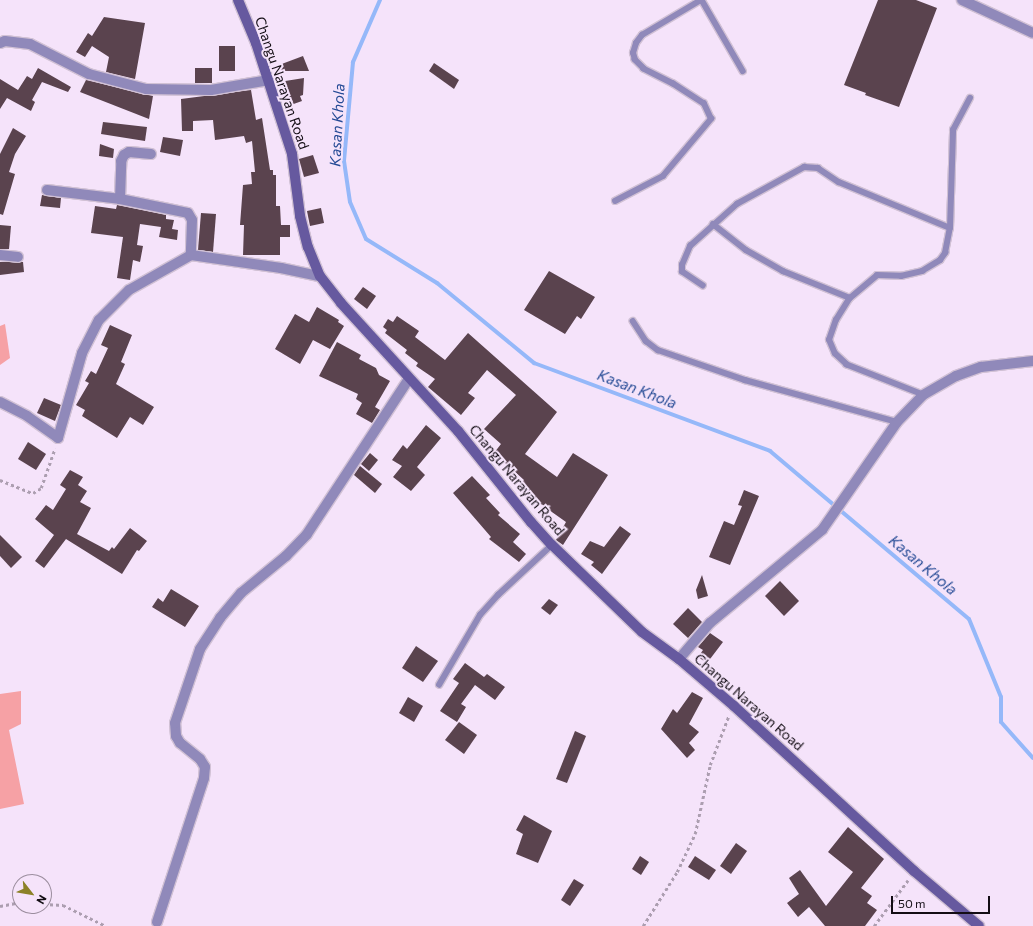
<!DOCTYPE html>
<style>
body{margin:0}
#map{position:relative;width:1033px;height:926px;overflow:hidden;background:#f5e3fa;font-family:Commissioner,sans-serif}
div>[style]{position:absolute}
.forest>*{inset:0;background:#f6a1a5}
.stream>*{height:4px;margin:-2px;padding:0 2px;transform-origin:2px;border-radius:2px;background:#95b8f9}
.building>*{inset:0;background:#5a434e}
.path>*{height:2.5px;margin-top:-1.25px;transform-origin:0;background:repeating-linear-gradient(90deg,#ac9eb0 0 3px,transparent 0 6px)}
.roads{filter:drop-shadow(1px 0 #d1c1d5) drop-shadow(-1px 0 #d1c1d5) drop-shadow(0 1px #d1c1d5) drop-shadow(0 -1px #d1c1d5)}
.lane>*{height:5.5px;margin:-2.75px;padding:0 2.75px;transform-origin:2.75px;border-radius:2.75px;background:#9089ba}
.street>*{height:10px;margin:-5px;padding:0 5px;transform-origin:5px;border-radius:5px;background:#9089ba}
.secondary>*{height:10px;margin:-5px;padding:0 5px;transform-origin:5px;border-radius:5px;background:#66599f}
span{translate:-50% -50%;white-space:nowrap;text-align:center;line-height:1.15;-webkit-text-stroke:4px #f5e3fa;paint-order:stroke}
.street-label{font-size:14px;color:#130d14}
.water-label{font-size:15px;color:#244a95;font-style:italic}
.north{position:absolute;left:12px;top:874px;width:40px;height:40px;box-sizing:border-box;background:#f5e3fa;border:1px solid #9b8d9e;border-radius:50%;rotate:121deg;font-size:11px;font-weight:700;line-height:16px;text-align:center;color:#130d14}
.north::after{content:'';display:block;margin:auto;width:14px;height:18px;background:#8c8128;clip-path:polygon(50% 0,100% 100%,50% 72%,0 100%)}
.scale{position:absolute;left:891px;top:896px;width:99px;height:18px;box-sizing:border-box;border:2px solid #130d14;border-top:0;padding-left:5px;font-size:12px;line-height:14px;white-space:nowrap;color:#130d14;-webkit-text-stroke:3px #f5e3fa;paint-order:stroke}
</style>
<div id="map">
<div class="forest">
<i style="clip-path:polygon(5px 324px,10px 358px,0 365px,0 326px)"></i>
<i style="clip-path:polygon(21px 691px,21px 724px,9px 730px,24px 804px,0 809px,0 694px)"></i>
</div>
<div class="stream">
<i style="left:380px;top:0;width:68px;rotate:113.5deg"></i>
<i style="left:353px;top:62px;width:99px;rotate:95.2deg"></i>
<i style="left:344px;top:161px;width:41px;rotate:81.7deg"></i>
<i style="left:350px;top:202px;width:40px;rotate:66.6deg"></i>
<i style="left:366px;top:239px;width:84px;rotate:31.8deg"></i>
<i style="left:437px;top:283px;width:126px;rotate:39.5deg"></i>
<i style="left:534px;top:363px;width:252px;rotate:20.4deg"></i>
<i style="left:770px;top:451px;width:260px;rotate:40.2deg"></i>
<i style="left:969px;top:619px;width:84px;rotate:67.7deg"></i>
<i style="left:1001px;top:697px;width:25px;rotate:90deg"></i>
<i style="left:1001px;top:722px;width:48px;rotate:48.4deg"></i>
</div>
<div class="building">
<i style="clip-path:polygon(878px 0,916px 0,937px 8px,899px 107px,865px 95px,866px 93px,844px 85px)"></i>
<i style="clip-path:polygon(104px 17px,145px 23px,135px 79px,106px 72px,109px 57px,92px 46px,85px 57px,76px 52px,88px 33px,92px 36px)"></i>
<i style="clip-path:polygon(219px 46px,235px 46px,235px 71px,219px 71px)"></i>
<i style="clip-path:polygon(303px 56px,309px 71px,272px 71px,271px 68px)"></i>
<i style="clip-path:polygon(434px 63px,459px 80px,454px 89px,429px 71px)"></i>
<i style="clip-path:polygon(38px 68px,71px 87px,68px 92px,42px 82px,32px 100px,35px 102px,31px 111px,7px 98px,0 109px,0 79px,18px 90px,27px 76px,32px 79px)"></i>
<i style="clip-path:polygon(195px 68px,212px 68px,212px 83px,195px 83px)"></i>
<i style="clip-path:polygon(304px 78px,303px 95px,300px 96px,302px 101px,288px 106px,279px 82px)"></i>
<i style="clip-path:polygon(86px 80px,153px 96px,149px 119px,80px 92px)"></i>
<i style="clip-path:polygon(251px 90px,256px 120px,262px 118px,270px 170px,273px 170px,273px 175px,276px 175px,276px 206px,280px 206px,281px 225px,290px 225px,290px 237px,280px 237px,280px 255px,243px 255px,244px 225px,240px 225px,243px 185px,252px 184px,251px 172px,255px 172px,252px 141px,246px 143px,244px 136px,215px 140px,213px 120px,193px 121px,193px 131px,182px 131px,181px 99px)"></i>
<i style="clip-path:polygon(103px 122px,147px 127px,145px 141px,101px 134px)"></i>
<i style="clip-path:polygon(13px 128px,26px 136px,15px 154px,9px 172px,15px 174px,3px 215px,0 214px,0 154px)"></i>
<i style="clip-path:polygon(163px 137px,183px 140px,180px 156px,160px 152px)"></i>
<i style="clip-path:polygon(100px 144px,114px 149px,113px 158px,99px 156px)"></i>
<i style="clip-path:polygon(313px 155px,319px 173px,304px 177px,299px 159px)"></i>
<i style="clip-path:polygon(42px 195px,61px 198px,60px 208px,40px 206px)"></i>
<i style="clip-path:polygon(117px 205px,166px 215px,166px 219px,174px 220px,172px 229px,178px 230px,177px 240px,159px 237px,161px 227px,140px 224px,137px 245px,143px 246px,140px 262px,133px 260px,130px 280px,117px 278px,123px 237px,91px 233px,95px 206px,116px 209px)"></i>
<i style="clip-path:polygon(321px 208px,324px 223px,310px 226px,307px 211px)"></i>
<i style="clip-path:polygon(201px 213px,216px 214px,213px 252px,198px 250px)"></i>
<i style="clip-path:polygon(0 225px,11px 226px,9px 249px,0 249px)"></i>
<i style="clip-path:polygon(0 262px,23px 262px,24px 272px,0 275px)"></i>
<i style="clip-path:polygon(549px 271px,595px 297px,581px 319px,577px 316px,565px 334px,524px 310px)"></i>
<i style="clip-path:polygon(363px 287px,376px 296px,367px 309px,354px 299px)"></i>
<i style="clip-path:polygon(317px 307px,339px 320px,338px 322px,344px 326px,330px 349px,313px 340px,300px 364px,275px 349px,295px 314px,309px 322px)"></i>
<i style="clip-path:polygon(397px 316px,419px 331px,415px 337px,445px 360px,468px 333px,557px 412px,525px 454px,557px 477px,573px 453px,608px 475px,563px 545px,556px 540px,566px 522px,518px 488px,524px 480px,494px 453px,501px 444px,484px 429px,516px 395px,487px 370px,468px 393px,475px 398px,461px 415px,428px 387px,435px 379px,416px 366px,418px 363px,405px 353px,407px 350px,385px 333px,387px 330px,383px 327px,388px 319px,393px 322px)"></i>
<i style="clip-path:polygon(110px 325px,132px 335px,121px 362px,125px 364px,116px 384px,154px 407px,143px 425px,130px 417px,117px 438px,82px 416px,85px 410px,76px 405px,89px 383px,85px 381px,91px 371px,96px 374px,108px 348px,101px 345px)"></i>
<i style="clip-path:polygon(337px 342px,361px 355px,359px 359px,376px 368px,379px 375px,390px 381px,375px 407px,380px 410px,372px 423px,356px 414px,362px 403px,356px 399px,358px 394px,319px 376px)"></i>
<i style="clip-path:polygon(44px 398px,61px 405px,55px 421px,37px 413px)"></i>
<i style="clip-path:polygon(426px 425px,441px 438px,417px 467px,425px 475px,411px 491px,393px 477px,402px 466px,392px 460px,403px 445px,407px 449px)"></i>
<i style="clip-path:polygon(28px 442px,46px 454px,36px 470px,18px 459px)"></i>
<i style="clip-path:polygon(370px 453px,378px 460px,369px 471px,361px 464px)"></i>
<i style="clip-path:polygon(360px 466px,382px 484px,375px 493px,354px 475px)"></i>
<i style="clip-path:polygon(70px 470px,83px 477px,78px 485px,87px 491px,80px 502px,91px 508px,77px 534px,109px 551px,112px 547px,114px 549px,130px 528px,147px 541px,139px 551px,137px 550px,122px 574px,66px 539px,44px 568px,35px 561px,54px 535px,35px 519px,46px 505px,53px 510px,66px 489px,60px 485px)"></i>
<i style="clip-path:polygon(472px 476px,490px 495px,486px 498px,500px 513px,498px 515px,520px 534px,513px 542px,526px 554px,519px 562px,489px 539px,491px 537px,453px 493px)"></i>
<i style="clip-path:polygon(744px 490px,759px 496px,730px 565px,709px 557px,724px 521px,734px 525px,742px 506px,738px 505px)"></i>
<i style="clip-path:polygon(620px 526px,631px 534px,602px 574px,591px 565px,594px 562px,581px 554px,590px 541px,604px 547px)"></i>
<i style="clip-path:polygon(0 535px,22px 557px,11px 568px,0 556px)"></i>
<i style="clip-path:polygon(702px 575px,708px 596px,698px 599px,696px 590px)"></i>
<i style="clip-path:polygon(780px 581px,799px 601px,784px 616px,765px 596px)"></i>
<i style="clip-path:polygon(171px 589px,199px 606px,185px 627px,152px 607px,158px 598px,163px 602px)"></i>
<i style="clip-path:polygon(549px 599px,558px 605px,550px 615px,541px 608px)"></i>
<i style="clip-path:polygon(688px 608px,702px 622px,688px 638px,673px 624px)"></i>
<i style="clip-path:polygon(710px 633px,723px 642px,707px 663px,698px 657px,703px 650px,698px 647px)"></i>
<i style="clip-path:polygon(416px 646px,438px 661px,423px 682px,402px 668px)"></i>
<i style="clip-path:polygon(465px 663px,484px 677px,487px 674px,505px 687px,495px 700px,475px 685px,461px 704px,466px 707px,457px 722px,440px 711px,459px 683px,453px 679px)"></i>
<i style="clip-path:polygon(692px 692px,703px 698px,689px 724px,699px 732px,689px 743px,695px 750px,687px 758px,661px 729px,673px 709px,677px 713px)"></i>
<i style="clip-path:polygon(408px 697px,423px 706px,414px 722px,399px 713px)"></i>
<i style="clip-path:polygon(459px 722px,477px 735px,464px 754px,445px 740px)"></i>
<i style="clip-path:polygon(575px 731px,586px 736px,567px 783px,556px 779px)"></i>
<i style="clip-path:polygon(524px 815px,552px 831px,538px 863px,516px 854px,523px 834px,516px 830px)"></i>
<i style="clip-path:polygon(848px 827px,884px 859px,861px 888px,872px 896px,867px 903px,877px 910px,865px 926px,825px 926px,809px 907px,798px 917px,787px 903px,799px 894px,789px 878px,800px 870px,826px 906px,853px 872px,828px 852px)"></i>
<i style="clip-path:polygon(736px 843px,747px 851px,731px 874px,720px 866px)"></i>
<i style="clip-path:polygon(640px 856px,649px 862px,641px 875px,632px 869px)"></i>
<i style="clip-path:polygon(695px 856px,716px 870px,709px 880px,688px 867px)"></i>
<i style="clip-path:polygon(574px 879px,584px 885px,570px 906px,561px 900px)"></i>
</div>
<div class="path">
<i style="left:0;top:480px;width:35px;rotate:22deg"></i>
<i style="left:33px;top:493px;width:9px;rotate:-32deg"></i>
<i style="left:41px;top:488px;width:42px;rotate:-70.7deg"></i>
<i style="left:44px;top:904px;width:19px;rotate:3deg"></i>
<i style="left:63px;top:905px;width:48px;rotate:26deg"></i>
<i style="left:0;top:906px;width:20px;rotate:-11deg"></i>
<i style="left:643px;top:926px;width:64px;rotate:-57.8deg"></i>
<i style="left:677px;top:872px;width:42px;rotate:-64.7deg"></i>
<i style="left:695px;top:834px;width:71px;rotate:-77.7deg"></i>
<i style="left:710px;top:765px;width:53px;rotate:-69.2deg"></i>
<i style="left:874px;top:926px;width:57px;rotate:-53.5deg"></i>
</div>
<div class="roads">
<div class="lane">
<i style="left:702px;top:0;width:82px;rotate:60deg"></i>
<i style="left:615px;top:201px;width:54px;rotate:-27.5deg"></i>
<i style="left:663px;top:176px;width:75px;rotate:-49.9deg"></i>
<i style="left:711px;top:119px;width:17px;rotate:-115deg"></i>
<i style="left:704px;top:104px;width:37px;rotate:-147deg"></i>
<i style="left:673px;top:84px;width:33px;rotate:-153deg"></i>
<i style="left:644px;top:69px;width:13px;rotate:-135deg"></i>
<i style="left:635px;top:60px;width:7px;rotate:-106deg"></i>
<i style="left:633px;top:53px;width:10px;rotate:-73deg"></i>
<i style="left:636px;top:43px;width:10px;rotate:-53deg"></i>
<i style="left:642px;top:35px;width:69px;rotate:-30.7deg"></i>
<i style="left:713px;top:224px;width:42px;rotate:38.2deg"></i>
<i style="left:746px;top:250px;width:43px;rotate:29.6deg"></i>
<i style="left:783px;top:271px;width:72px;rotate:21.9deg"></i>
<i style="left:703px;top:286px;width:25px;rotate:-146deg"></i>
<i style="left:682px;top:272px;width:7px;rotate:-90deg"></i>
<i style="left:682px;top:265px;width:21px;rotate:-67deg"></i>
<i style="left:690px;top:246px;width:63px;rotate:-41.8deg"></i>
<i style="left:737px;top:204px;width:77px;rotate:-28.9deg"></i>
<i style="left:804px;top:167px;width:14px;rotate:4deg"></i>
<i style="left:818px;top:168px;width:25px;rotate:34deg"></i>
<i style="left:839px;top:182px;width:120px;rotate:22.5deg"></i>
<i style="left:633px;top:321px;width:24px;rotate:57deg"></i>
<i style="left:646px;top:341px;width:15px;rotate:37deg"></i>
<i style="left:658px;top:350px;width:92px;rotate:19deg"></i>
<i style="left:745px;top:380px;width:158px;rotate:15.4deg"></i>
<i style="left:923px;top:395px;width:82px;rotate:-158.5deg"></i>
<i style="left:847px;top:365px;width:16px;rotate:-137deg"></i>
<i style="left:835px;top:354px;width:15px;rotate:-113deg"></i>
<i style="left:829px;top:340px;width:21px;rotate:-71deg"></i>
<i style="left:836px;top:320px;width:26px;rotate:-58deg"></i>
<i style="left:850px;top:298px;width:35px;rotate:-40deg"></i>
<i style="left:877px;top:275px;width:24px;rotate:2deg"></i>
<i style="left:901px;top:276px;width:22px;rotate:-13deg"></i>
<i style="left:922px;top:271px;width:21px;rotate:-31deg"></i>
<i style="left:940px;top:260px;width:9px;rotate:-54deg"></i>
<i style="left:945px;top:253px;width:25px;rotate:-79deg"></i>
<i style="left:950px;top:228px;width:98px;rotate:-88.2deg"></i>
<i style="left:953px;top:130px;width:36px;rotate:-62deg"></i>
<i style="left:439px;top:685px;width:81px;rotate:-59.6deg"></i>
<i style="left:480px;top:615px;width:27px;rotate:-48deg"></i>
<i style="left:498px;top:595px;width:74px;rotate:-42.8deg"></i>
</div>
<div class="street">
<i style="left:962px;top:0;width:78px;rotate:24.9deg"></i>
<i style="left:0;top:43px;width:5px;rotate:-22deg"></i>
<i style="left:5px;top:41px;width:25px;rotate:7deg"></i>
<i style="left:30px;top:44px;width:66px;rotate:27deg"></i>
<i style="left:89px;top:74px;width:59px;rotate:14.7deg"></i>
<i style="left:146px;top:89px;width:65px;rotate:0.9deg"></i>
<i style="left:211px;top:90px;width:59px;rotate:-9.8deg"></i>
<i style="left:47px;top:190px;width:74px;rotate:7deg"></i>
<i style="left:120px;top:199px;width:69px;rotate:11.6deg"></i>
<i style="left:188px;top:213px;width:8px;rotate:60deg"></i>
<i style="left:192px;top:220px;width:35px;rotate:92deg"></i>
<i style="left:120px;top:199px;width:38px;rotate:-88deg"></i>
<i style="left:121px;top:161px;width:7px;rotate:-63deg"></i>
<i style="left:124px;top:155px;width:6px;rotate:-31deg"></i>
<i style="left:129px;top:152px;width:22px;rotate:5deg"></i>
<i style="left:0;top:255px;width:18px;rotate:6deg"></i>
<i style="left:0;top:402px;width:30px;rotate:27deg"></i>
<i style="left:27px;top:416px;width:38px;rotate:35deg"></i>
<i style="left:58px;top:438px;width:88px;rotate:-74.2deg"></i>
<i style="left:82px;top:353px;width:37px;rotate:-63deg"></i>
<i style="left:99px;top:320px;width:42px;rotate:-45deg"></i>
<i style="left:129px;top:290px;width:71px;rotate:-29.4deg"></i>
<i style="left:191px;top:255px;width:91px;rotate:8.2deg"></i>
<i style="left:281px;top:268px;width:40px;rotate:12deg"></i>
<i style="left:679px;top:659px;width:48px;rotate:-49.3deg"></i>
<i style="left:710px;top:623px;width:146px;rotate:-39.7deg"></i>
<i style="left:822px;top:530px;width:131px;rotate:-55.2deg"></i>
<i style="left:897px;top:422px;width:37px;rotate:-46deg"></i>
<i style="left:923px;top:395px;width:38px;rotate:-30deg"></i>
<i style="left:956px;top:376px;width:27px;rotate:-20deg"></i>
<i style="left:981px;top:367px;width:52px;rotate:-6.6deg"></i>
<i style="left:157px;top:922px;width:151px;rotate:-71.9deg"></i>
<i style="left:204px;top:778px;width:11px;rotate:-85deg"></i>
<i style="left:205px;top:767px;width:9px;rotate:-122deg"></i>
<i style="left:200px;top:759px;width:26px;rotate:-141deg"></i>
<i style="left:180px;top:743px;width:8px;rotate:-120deg"></i>
<i style="left:176px;top:736px;width:13px;rotate:-94deg"></i>
<i style="left:175px;top:723px;width:78px;rotate:-71.3deg"></i>
<i style="left:200px;top:649px;width:37px;rotate:-57deg"></i>
<i style="left:220px;top:618px;width:33px;rotate:-50deg"></i>
<i style="left:241px;top:593px;width:58px;rotate:-39.4deg"></i>
<i style="left:286px;top:556px;width:30px;rotate:-46deg"></i>
<i style="left:307px;top:534px;width:184px;rotate:-56.7deg"></i>
</div>
<div class="secondary">
<i style="left:238px;top:0;width:47px;rotate:67.3deg"></i>
<i style="left:256px;top:43px;width:117px;rotate:72deg"></i>
<i style="left:292px;top:154px;width:63px;rotate:82.6deg"></i>
<i style="left:300px;top:216px;width:32px;rotate:76deg"></i>
<i style="left:308px;top:247px;width:31px;rotate:68deg"></i>
<i style="left:320px;top:276px;width:34px;rotate:52deg"></i>
<i style="left:341px;top:303px;width:173px;rotate:47.6deg"></i>
<i style="left:458px;top:431px;width:117px;rotate:51.3deg"></i>
<i style="left:531px;top:522px;width:31px;rotate:48deg"></i>
<i style="left:552px;top:545px;width:125px;rotate:44deg"></i>
<i style="left:642px;top:632px;width:46px;rotate:36.1deg"></i>
<i style="left:679px;top:659px;width:72px;rotate:40.5deg"></i>
<i style="left:734px;top:706px;width:244px;rotate:42.5deg"></i>
<i style="left:914px;top:871px;width:85px;rotate:40.2deg"></i>
</div>
</div>
<div class="street-label">
<span style="left:282px;top:83px;rotate:71deg">Changu Narayan Road</span>
<span style="left:517px;top:480px;rotate:50deg">Changu Narayan Road</span>
<span style="left:749px;top:702px;rotate:41deg">Changu Narayan Road</span>
</div>
<div class="water-label">
<span style="left:337px;top:125px;rotate:-87deg">Kasan Khola</span>
<span style="left:637px;top:389px;rotate:21deg">Kasan Khola</span>
<span style="left:923px;top:565px;rotate:40deg">Kasan Khola</span>
</div>
<div class="north">N</div>
<div class="scale">50 m</div>
</div>
